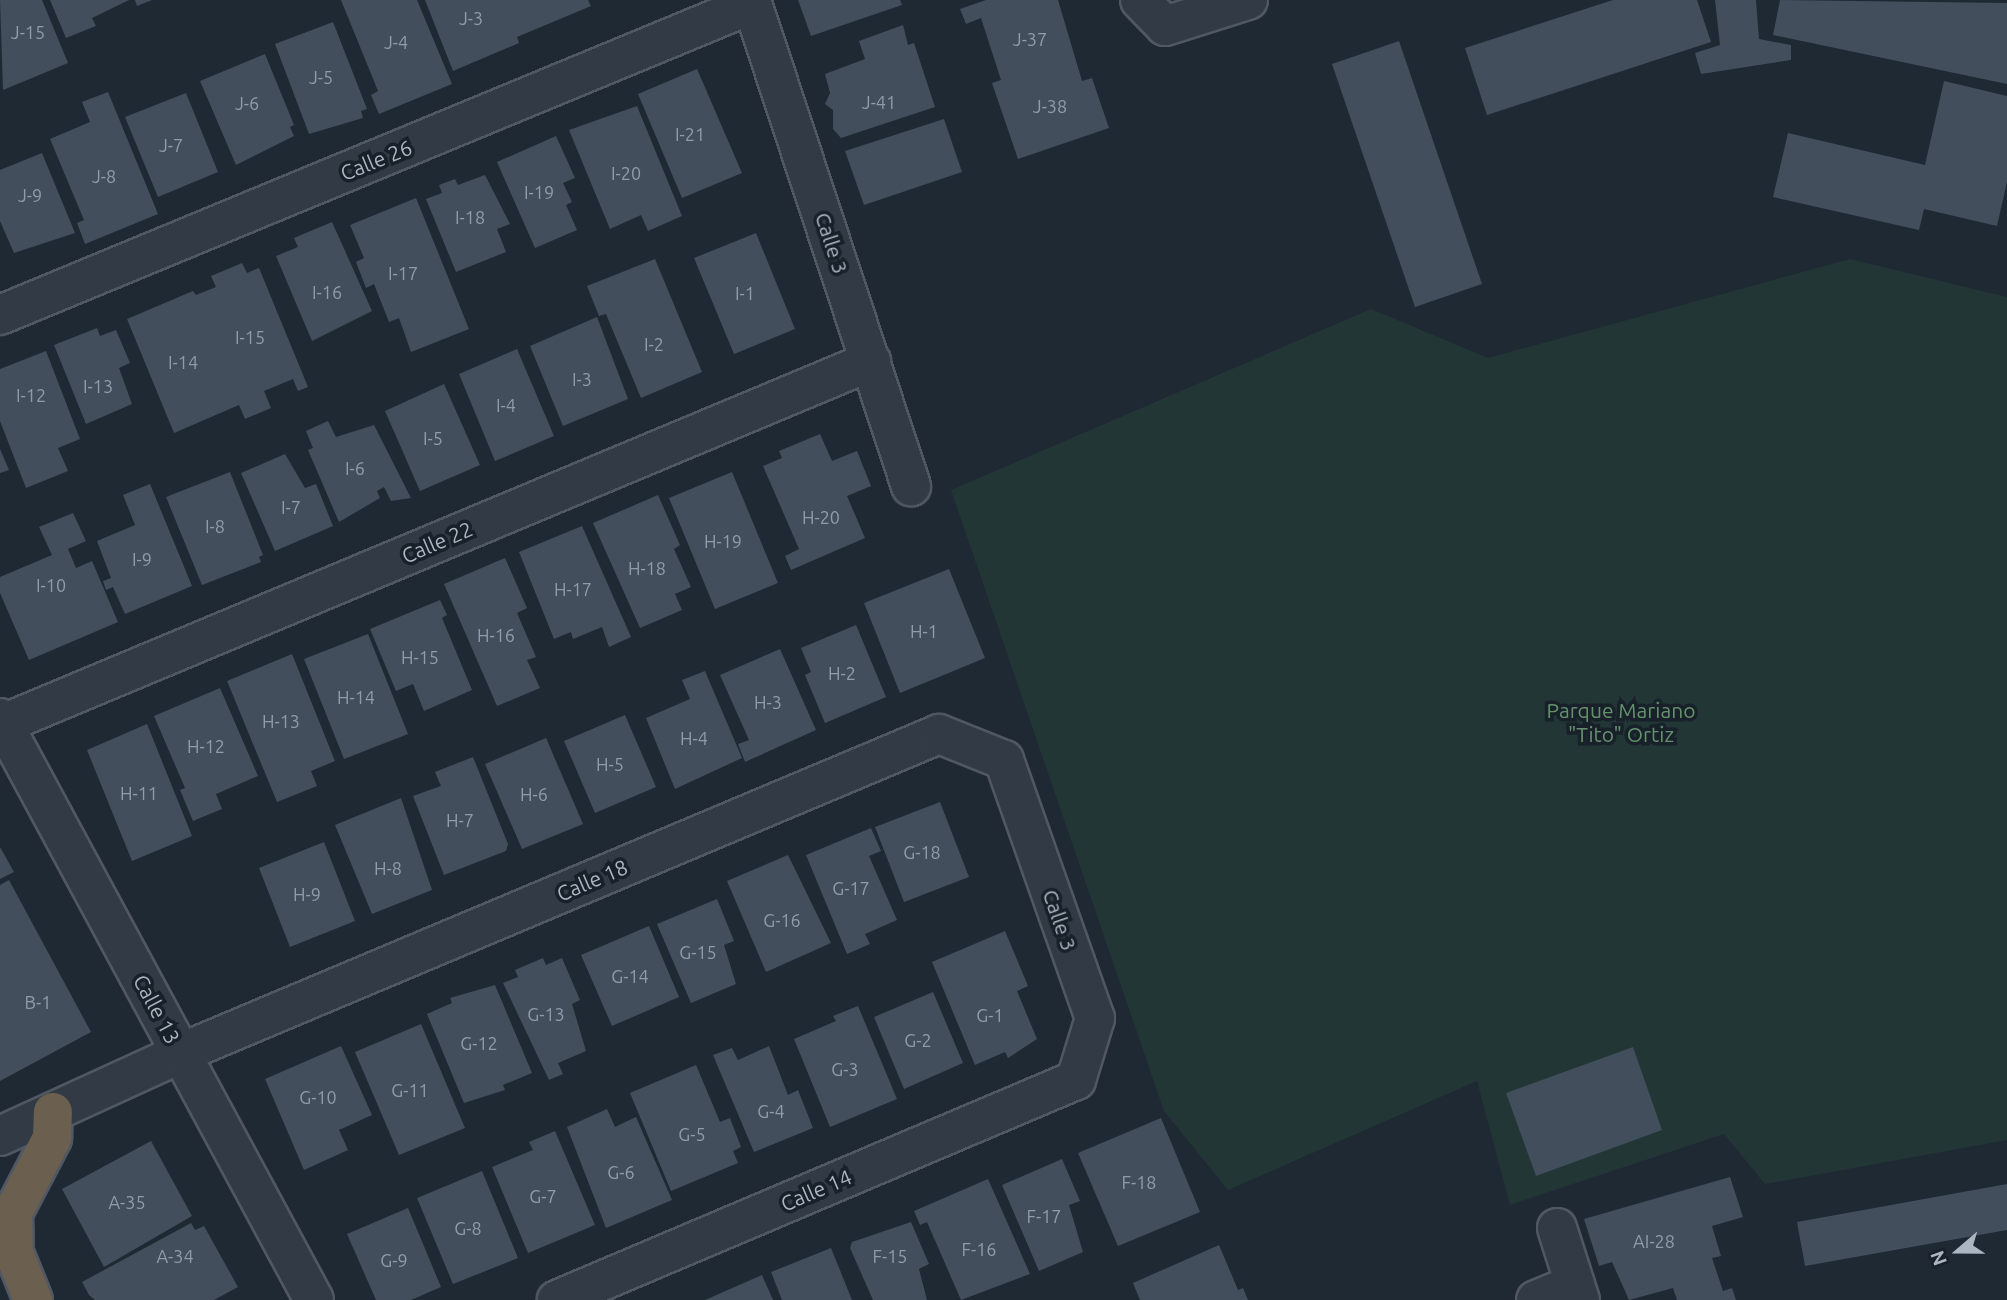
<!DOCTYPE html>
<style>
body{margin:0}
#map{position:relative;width:2007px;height:1300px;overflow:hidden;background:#1f2934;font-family:Ubuntu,sans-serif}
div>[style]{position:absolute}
.green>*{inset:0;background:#223636}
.building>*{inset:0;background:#424e5c}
.roads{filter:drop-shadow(2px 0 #505863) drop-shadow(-2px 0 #505863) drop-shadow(0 2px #505863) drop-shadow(0 -2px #505863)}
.minor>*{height:38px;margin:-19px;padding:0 19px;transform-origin:19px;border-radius:19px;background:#323b45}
.highway>*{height:38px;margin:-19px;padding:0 19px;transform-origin:19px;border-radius:19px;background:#6b5f4f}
span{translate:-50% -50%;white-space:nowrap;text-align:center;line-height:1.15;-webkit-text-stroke:7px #182029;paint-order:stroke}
.number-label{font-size:18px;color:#929ba8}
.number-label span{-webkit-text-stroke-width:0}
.street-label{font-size:21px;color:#acb5c2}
.park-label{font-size:21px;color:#65926d}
.north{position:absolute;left:1923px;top:1216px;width:70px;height:70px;-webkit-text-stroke:5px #182029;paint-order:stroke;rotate:250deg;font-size:19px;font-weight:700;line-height:28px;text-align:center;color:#acb5c2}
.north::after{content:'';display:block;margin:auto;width:24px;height:32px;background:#acb5c2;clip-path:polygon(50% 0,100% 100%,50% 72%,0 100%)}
</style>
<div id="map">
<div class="green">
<i style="clip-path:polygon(1850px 259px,2007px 297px,2007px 1140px,1765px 1184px,1724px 1134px,1510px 1205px,1477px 1081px,1228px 1190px,1164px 1111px,951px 490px,1371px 309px,1488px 358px)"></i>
</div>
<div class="building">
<i style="clip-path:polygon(0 0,42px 0,68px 63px,3px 90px)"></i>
<i style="clip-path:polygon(50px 0,129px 0,92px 18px,96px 26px,66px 38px)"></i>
<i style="clip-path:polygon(135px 0,152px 0,137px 6px)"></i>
<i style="clip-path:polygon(341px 0,417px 0,452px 84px,379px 114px,371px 95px,378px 91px)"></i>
<i style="clip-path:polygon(425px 0,588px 0,591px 6px,517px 37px,519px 43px,453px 71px)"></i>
<i style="clip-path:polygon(798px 0,900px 0,902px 5px,811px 36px)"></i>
<i style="clip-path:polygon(986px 0,1058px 0,1082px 81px,1092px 78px,1109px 128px,1018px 159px,992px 83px,1001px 80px,981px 18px,966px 24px,960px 9px)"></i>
<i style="clip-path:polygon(1613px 0,1697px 0,1711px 42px,1487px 115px,1465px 48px)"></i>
<i style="clip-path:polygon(1715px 0,1756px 0,1759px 39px,1791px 45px,1791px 60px,1701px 74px,1695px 53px,1720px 45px)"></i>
<i style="clip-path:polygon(1780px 0,2007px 3px,2007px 84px,1773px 35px)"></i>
<i style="clip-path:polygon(333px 22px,367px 109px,361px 111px,363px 118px,309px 134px,275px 44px)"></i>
<i style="clip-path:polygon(903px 25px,908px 45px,914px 43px,935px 107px,841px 138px,833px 129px,833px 110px,825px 104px,830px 93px,825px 74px,865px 59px,859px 41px)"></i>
<i style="clip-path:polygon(1399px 41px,1482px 284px,1415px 307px,1332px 64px)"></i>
<i style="clip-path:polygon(265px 54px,294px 125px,290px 127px,294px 136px,236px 165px,200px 81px)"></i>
<i style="clip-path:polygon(697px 69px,742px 173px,682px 198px,638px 94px)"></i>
<i style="clip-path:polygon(1944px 81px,2007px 96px,2007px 182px,1997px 226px,1924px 209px,1919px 230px,1773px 197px,1788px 133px,1925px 165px)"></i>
<i style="clip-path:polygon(108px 92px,158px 214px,85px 244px,77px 223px,84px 220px,50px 139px,90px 122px,82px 102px)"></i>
<i style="clip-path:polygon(186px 93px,218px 172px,158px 197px,125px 117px)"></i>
<i style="clip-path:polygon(637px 106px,682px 216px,648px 231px,641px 215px,610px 229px,569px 130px)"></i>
<i style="clip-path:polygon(944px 119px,962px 172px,864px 205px,845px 151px)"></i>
<i style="clip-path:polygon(556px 136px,575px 178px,563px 183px,572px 202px,566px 205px,577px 230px,535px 248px,497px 162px)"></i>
<i style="clip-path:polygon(42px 153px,75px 233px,14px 253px,0 221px,0 170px)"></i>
<i style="clip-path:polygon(485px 175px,510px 224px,497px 229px,506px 252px,456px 272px,426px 199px,442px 193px,439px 185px,455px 179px,458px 185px)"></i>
<i style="clip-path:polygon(416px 198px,469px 329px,411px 352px,399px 318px,389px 322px,374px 284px,366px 288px,356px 262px,364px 258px,350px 225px)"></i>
<i style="clip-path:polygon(332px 222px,372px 311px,312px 341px,276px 256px,298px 247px,294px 238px)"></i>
<i style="clip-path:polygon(756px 233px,795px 329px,734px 354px,694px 258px)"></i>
<i style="clip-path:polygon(655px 259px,702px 372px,641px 398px,606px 314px,599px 316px,587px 286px)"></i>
<i style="clip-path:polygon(242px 263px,247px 273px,259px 268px,308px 387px,298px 391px,293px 379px,264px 391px,271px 408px,245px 419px,239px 405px,174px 433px,127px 319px,193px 291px,196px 295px,216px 287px,211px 276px)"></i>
<i style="clip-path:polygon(597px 317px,628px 399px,563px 426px,530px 346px)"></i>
<i style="clip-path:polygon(97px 328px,100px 336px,116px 330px,130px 363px,119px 368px,132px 404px,86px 424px,54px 345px)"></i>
<i style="clip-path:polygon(517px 349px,554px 436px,495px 461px,459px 374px)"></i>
<i style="clip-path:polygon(46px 351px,80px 439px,58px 448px,68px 471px,26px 488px,0 421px,0 369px)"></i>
<i style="clip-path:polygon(444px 384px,480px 465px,420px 491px,385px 411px)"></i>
<i style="clip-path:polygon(328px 421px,336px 437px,374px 425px,411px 498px,391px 501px,384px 487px,377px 491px,380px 498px,339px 522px,308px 450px,313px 448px,306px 431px)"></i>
<i style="clip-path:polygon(820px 434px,832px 461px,857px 451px,871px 486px,847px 496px,865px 538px,791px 570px,785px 556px,799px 549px,763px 466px,782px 458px,779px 451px)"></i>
<i style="clip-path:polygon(0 449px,9px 470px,0 473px)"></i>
<i style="clip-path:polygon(285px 454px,305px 488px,316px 484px,333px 526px,275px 551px,241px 473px)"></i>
<i style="clip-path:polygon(230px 472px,263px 555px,259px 557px,261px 562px,202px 585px,166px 497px)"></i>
<i style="clip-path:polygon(732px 472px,778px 583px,715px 609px,669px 498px)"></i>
<i style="clip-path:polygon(150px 484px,192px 586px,125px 614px,113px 587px,106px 590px,103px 581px,111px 578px,97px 541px,135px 525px,123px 495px)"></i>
<i style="clip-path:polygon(658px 495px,680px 545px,674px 549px,691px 587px,675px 594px,682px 610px,640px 628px,593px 523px)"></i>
<i style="clip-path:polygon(73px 513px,86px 541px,68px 549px,76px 568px,92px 561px,118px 622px,29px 660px,0 593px,0 577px,52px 555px,39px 527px)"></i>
<i style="clip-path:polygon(582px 526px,631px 637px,609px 647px,602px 627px,573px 639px,571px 632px,554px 639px,519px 552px)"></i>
<i style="clip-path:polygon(505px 558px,527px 608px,517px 613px,536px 657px,527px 660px,540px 688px,497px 706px,444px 584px)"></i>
<i style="clip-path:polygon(949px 569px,985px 658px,900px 693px,864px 603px)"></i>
<i style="clip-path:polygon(440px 600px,447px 615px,442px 618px,472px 690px,424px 711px,413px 684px,396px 691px,370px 629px)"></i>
<i style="clip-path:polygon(856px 625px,886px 697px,825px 723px,805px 675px,811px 672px,801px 648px)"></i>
<i style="clip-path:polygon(368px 634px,408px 734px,344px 759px,304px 659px)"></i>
<i style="clip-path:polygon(780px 649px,816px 730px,745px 762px,738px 744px,749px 740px,720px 675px)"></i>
<i style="clip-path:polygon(292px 654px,335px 761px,311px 771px,317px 786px,277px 802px,227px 681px)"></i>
<i style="clip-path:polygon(705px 671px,742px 758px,675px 789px,646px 718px,690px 699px,682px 680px)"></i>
<i style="clip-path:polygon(220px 688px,258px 776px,216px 794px,222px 809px,193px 821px,180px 790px,185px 788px,154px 716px)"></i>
<i style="clip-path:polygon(625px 715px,656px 787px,595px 813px,564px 741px)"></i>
<i style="clip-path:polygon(147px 724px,192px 836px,132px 861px,87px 750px)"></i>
<i style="clip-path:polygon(546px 738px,583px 824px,522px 849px,485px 764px)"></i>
<i style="clip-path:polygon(473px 757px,508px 844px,506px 851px,444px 875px,413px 796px,441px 786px,435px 772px)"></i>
<i style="clip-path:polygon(401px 798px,432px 890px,372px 914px,335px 825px)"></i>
<i style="clip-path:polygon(940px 802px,969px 877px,904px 902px,875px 827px)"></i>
<i style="clip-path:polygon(871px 828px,881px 851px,869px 856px,897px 920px,865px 934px,870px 944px,847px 954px,806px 855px)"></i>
<i style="clip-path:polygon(324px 842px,355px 921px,290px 947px,259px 868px)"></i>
<i style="clip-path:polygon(0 847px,14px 872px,0 879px)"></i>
<i style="clip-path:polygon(788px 855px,831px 943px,766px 972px,727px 881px)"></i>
<i style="clip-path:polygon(9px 880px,91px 1032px,0 1081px,0 885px)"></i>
<i style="clip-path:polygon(717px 899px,734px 941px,724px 945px,736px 984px,691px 1003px,657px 924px)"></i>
<i style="clip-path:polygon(649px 926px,679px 997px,612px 1026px,581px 955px)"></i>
<i style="clip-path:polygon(1005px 931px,1028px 986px,1017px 991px,1037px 1039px,1008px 1058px,1005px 1052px,975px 1065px,932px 962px)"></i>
<i style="clip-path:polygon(543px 958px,546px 965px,562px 958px,580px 1000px,572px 1004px,586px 1051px,558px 1063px,563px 1074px,549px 1080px,503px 983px,518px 977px,515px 970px)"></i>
<i style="clip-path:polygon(495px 985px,532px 1073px,503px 1085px,505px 1090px,464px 1103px,427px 1014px,452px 1003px,450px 998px)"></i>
<i style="clip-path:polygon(933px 992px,963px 1063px,904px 1089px,874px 1017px)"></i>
<i style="clip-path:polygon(858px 1006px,897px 1099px,830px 1127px,794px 1039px,836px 1021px,833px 1016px)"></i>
<i style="clip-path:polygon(421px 1024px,465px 1128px,399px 1155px,355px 1052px)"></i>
<i style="clip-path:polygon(341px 1046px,372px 1115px,339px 1130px,348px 1150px,304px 1170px,265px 1079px)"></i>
<i style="clip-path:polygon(769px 1046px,788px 1095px,798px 1090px,813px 1128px,754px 1152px,713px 1055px,732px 1048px,738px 1060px)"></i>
<i style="clip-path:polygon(1633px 1047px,1662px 1130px,1536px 1176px,1506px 1093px)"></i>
<i style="clip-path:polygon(696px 1065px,720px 1122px,730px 1118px,741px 1147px,733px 1151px,738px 1163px,671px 1191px,630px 1093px)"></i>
<i style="clip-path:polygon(607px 1109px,615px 1127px,636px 1117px,672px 1200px,606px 1228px,567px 1127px)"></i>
<i style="clip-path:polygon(1161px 1118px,1200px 1212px,1118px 1246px,1078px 1153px)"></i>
<i style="clip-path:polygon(555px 1131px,595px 1225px,528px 1253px,492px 1167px,533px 1150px,529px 1142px)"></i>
<i style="clip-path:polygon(151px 1141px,192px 1216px,104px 1267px,62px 1189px)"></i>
<i style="clip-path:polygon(1062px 1159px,1080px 1201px,1069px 1205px,1083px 1252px,1039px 1271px,1002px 1185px)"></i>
<i style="clip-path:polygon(482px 1171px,518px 1258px,453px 1284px,417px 1198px)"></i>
<i style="clip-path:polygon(1730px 1177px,1743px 1217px,1712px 1226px,1721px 1256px,1712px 1258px,1723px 1291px,1732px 1288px,1736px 1300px,1677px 1300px,1673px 1288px,1629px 1300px,1612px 1262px,1599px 1266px,1584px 1219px)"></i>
<i style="clip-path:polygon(988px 1179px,1030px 1274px,961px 1300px,927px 1222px,920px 1225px,914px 1211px)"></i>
<i style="clip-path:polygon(2007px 1184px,2007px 1230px,1805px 1266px,1797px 1222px)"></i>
<i style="clip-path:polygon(408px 1208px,441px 1287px,411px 1300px,376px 1300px,347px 1234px)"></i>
<i style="clip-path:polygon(911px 1222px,929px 1264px,919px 1269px,927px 1300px,873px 1300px,850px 1248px,852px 1242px)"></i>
<i style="clip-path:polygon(191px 1223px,195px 1230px,204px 1226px,238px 1287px,214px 1300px,95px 1300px,89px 1295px,82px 1282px)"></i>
<i style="clip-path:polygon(1219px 1245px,1238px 1290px,1243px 1288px,1248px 1300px,1140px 1300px,1133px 1283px)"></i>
<i style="clip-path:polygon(831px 1248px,852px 1300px,782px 1300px,771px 1272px)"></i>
<i style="clip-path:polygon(762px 1275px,773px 1300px,705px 1300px)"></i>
</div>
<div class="roads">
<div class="minor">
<i style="left:751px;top:0;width:512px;rotate:71.78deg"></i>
<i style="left:1140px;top:0;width:36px;rotate:46deg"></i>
<i style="left:1165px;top:26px;width:87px;rotate:-17.4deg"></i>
<i style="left:0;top:315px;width:814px;rotate:-22.47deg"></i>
<i style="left:0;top:718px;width:661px;rotate:61.65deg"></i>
<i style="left:3px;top:724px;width:941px;rotate:-22.69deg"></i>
<i style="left:0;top:1136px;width:199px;rotate:-24.6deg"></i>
<i style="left:181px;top:1053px;width:822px;rotate:-22.82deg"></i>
<i style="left:939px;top:734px;width:70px;rotate:21.8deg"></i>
<i style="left:1004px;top:760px;width:274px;rotate:70.6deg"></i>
<i style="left:1095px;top:1018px;width:65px;rotate:107deg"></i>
<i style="left:1076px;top:1080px;width:564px;rotate:157.03deg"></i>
<i style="left:1557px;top:1228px;width:76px;rotate:72.3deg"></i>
<i style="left:1536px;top:1300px;width:42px;rotate:-22.3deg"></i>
</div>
<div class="highway">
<i style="left:33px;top:1300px;width:51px;rotate:-112deg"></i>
<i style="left:14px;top:1253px;width:40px;rotate:-91.4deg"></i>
<i style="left:13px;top:1213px;width:85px;rotate:-62.5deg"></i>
<i style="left:52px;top:1138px;width:26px;rotate:-88deg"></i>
</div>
</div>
<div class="number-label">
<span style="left:471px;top:18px">J-3</span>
<span style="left:28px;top:32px">J-15</span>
<span style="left:1030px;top:39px">J-37</span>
<span style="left:396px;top:42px">J-4</span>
<span style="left:321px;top:77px">J-5</span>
<span style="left:879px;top:102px">J-41</span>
<span style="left:247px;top:103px">J-6</span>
<span style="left:1050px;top:106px">J-38</span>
<span style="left:690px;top:134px">I-21</span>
<span style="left:171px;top:145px">J-7</span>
<span style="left:626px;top:173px">I-20</span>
<span style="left:104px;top:176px">J-8</span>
<span style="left:539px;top:192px">I-19</span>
<span style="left:30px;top:195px">J-9</span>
<span style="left:470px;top:217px">I-18</span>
<span style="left:403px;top:273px">I-17</span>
<span style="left:327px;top:292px">I-16</span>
<span style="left:745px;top:293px">I-1</span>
<span style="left:250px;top:337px">I-15</span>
<span style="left:654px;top:344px">I-2</span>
<span style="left:183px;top:362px">I-14</span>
<span style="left:582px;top:379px">I-3</span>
<span style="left:98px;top:386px">I-13</span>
<span style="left:31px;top:395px">I-12</span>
<span style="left:506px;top:405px">I-4</span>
<span style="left:433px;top:438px">I-5</span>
<span style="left:355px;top:468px">I-6</span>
<span style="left:291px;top:507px">I-7</span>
<span style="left:821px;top:517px">H-20</span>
<span style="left:215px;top:526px">I-8</span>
<span style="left:723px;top:541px">H-19</span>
<span style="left:142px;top:559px">I-9</span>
<span style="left:647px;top:568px">H-18</span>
<span style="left:51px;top:585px">I-10</span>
<span style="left:573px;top:589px">H-17</span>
<span style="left:924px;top:631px">H-1</span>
<span style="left:496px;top:635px">H-16</span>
<span style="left:420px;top:657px">H-15</span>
<span style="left:842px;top:673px">H-2</span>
<span style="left:356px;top:697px">H-14</span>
<span style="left:768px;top:702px">H-3</span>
<span style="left:281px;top:721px">H-13</span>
<span style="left:694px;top:738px">H-4</span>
<span style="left:206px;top:746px">H-12</span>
<span style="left:610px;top:764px">H-5</span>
<span style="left:139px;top:793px">H-11</span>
<span style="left:534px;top:794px">H-6</span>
<span style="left:460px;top:820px">H-7</span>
<span style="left:922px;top:852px">G-18</span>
<span style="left:388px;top:868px">H-8</span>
<span style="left:851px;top:888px">G-17</span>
<span style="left:307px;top:894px">H-9</span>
<span style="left:782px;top:920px">G-16</span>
<span style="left:698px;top:952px">G-15</span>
<span style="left:630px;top:976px">G-14</span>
<span style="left:38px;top:1002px">B-1</span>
<span style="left:546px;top:1014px">G-13</span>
<span style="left:990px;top:1015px">G-1</span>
<span style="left:918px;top:1040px">G-2</span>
<span style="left:479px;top:1043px">G-12</span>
<span style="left:845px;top:1069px">G-3</span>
<span style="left:410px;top:1090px">G-11</span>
<span style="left:318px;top:1097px">G-10</span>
<span style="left:771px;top:1111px">G-4</span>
<span style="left:692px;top:1134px">G-5</span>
<span style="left:621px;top:1172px">G-6</span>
<span style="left:1139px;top:1182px">F-18</span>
<span style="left:543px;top:1196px">G-7</span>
<span style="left:127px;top:1202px">A-35</span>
<span style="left:1044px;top:1216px">F-17</span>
<span style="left:468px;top:1228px">G-8</span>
<span style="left:1654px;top:1241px">AI-28</span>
<span style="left:979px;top:1249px">F-16</span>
<span style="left:175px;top:1256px">A-34</span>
<span style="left:890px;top:1256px">F-15</span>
<span style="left:394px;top:1260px">G-9</span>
</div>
<div class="street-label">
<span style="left:376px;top:160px;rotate:-22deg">Calle 26</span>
<span style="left:832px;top:243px;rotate:72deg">Calle 3</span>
<span style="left:437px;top:542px;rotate:-23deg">Calle 22</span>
<span style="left:592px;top:880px;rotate:-23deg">Calle 18</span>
<span style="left:1060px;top:920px;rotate:71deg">Calle 3</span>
<span style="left:157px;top:1009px;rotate:62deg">Calle 13</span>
<span style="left:816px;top:1190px;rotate:-23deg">Calle 14</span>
</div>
<div class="park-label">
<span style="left:1621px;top:722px">Parque Mariano<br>"Tito" Ortiz</span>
</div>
<div class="north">N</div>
</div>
